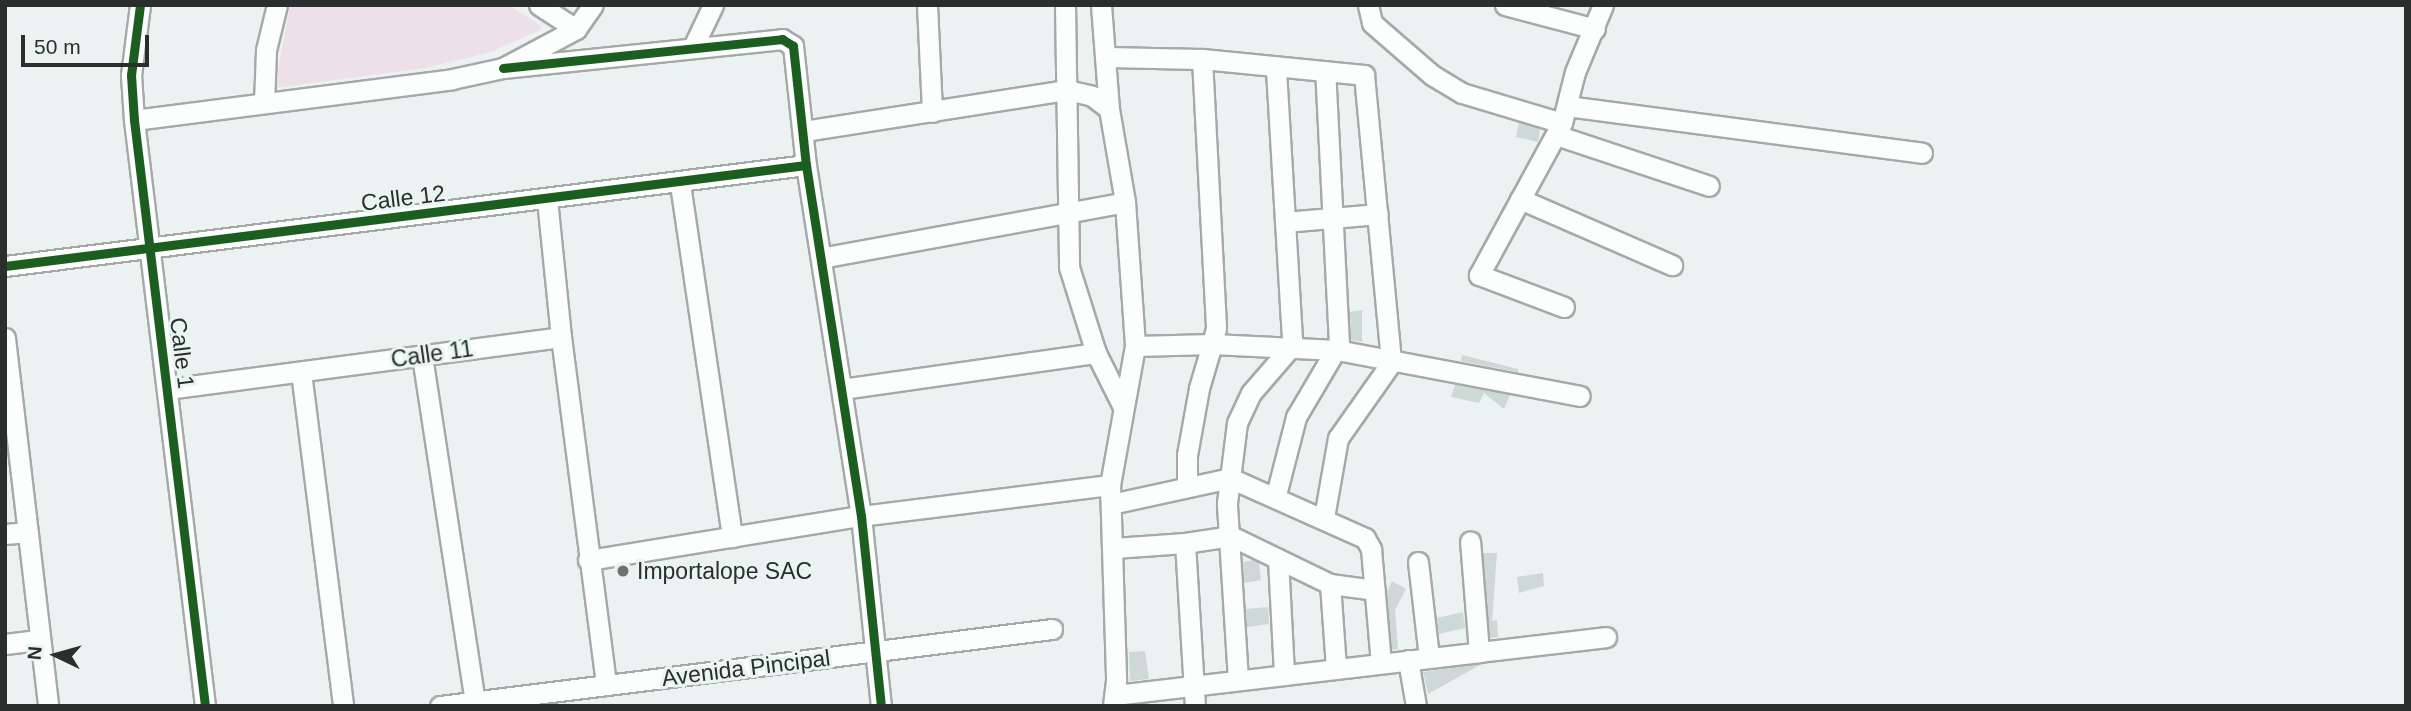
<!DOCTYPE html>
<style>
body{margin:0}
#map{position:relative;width:2411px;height:711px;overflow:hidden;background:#ecf2f1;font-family:Arial,sans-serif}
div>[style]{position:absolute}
.green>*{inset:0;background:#ede0e8}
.building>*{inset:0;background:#ced8d7}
.roads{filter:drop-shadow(2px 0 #a5aaa9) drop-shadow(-2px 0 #a5aaa9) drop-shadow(0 2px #a5aaa9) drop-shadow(0 -2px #a5aaa9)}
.minor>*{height:19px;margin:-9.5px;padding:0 9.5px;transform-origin:9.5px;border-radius:9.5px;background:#fcfdfd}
.cycleway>*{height:9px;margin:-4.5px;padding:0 4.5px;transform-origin:4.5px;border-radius:4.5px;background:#1b5e20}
.dots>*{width:19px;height:19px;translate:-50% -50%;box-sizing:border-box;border:4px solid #e9f5f2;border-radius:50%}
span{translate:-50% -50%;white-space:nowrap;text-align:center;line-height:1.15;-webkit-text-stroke:6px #e9f5f2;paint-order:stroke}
.street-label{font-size:23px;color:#2a2e2d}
.poi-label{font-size:23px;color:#2a2e2d}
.left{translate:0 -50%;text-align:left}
.frame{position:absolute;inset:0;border:7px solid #2a2e2d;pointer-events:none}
.north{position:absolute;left:21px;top:620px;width:70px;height:70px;-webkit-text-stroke:5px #e9f5f2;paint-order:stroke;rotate:275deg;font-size:19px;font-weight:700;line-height:28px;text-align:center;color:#2a2e2d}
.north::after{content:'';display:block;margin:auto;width:24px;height:32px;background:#2a2e2d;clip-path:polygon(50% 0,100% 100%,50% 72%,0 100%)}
.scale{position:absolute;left:21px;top:35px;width:128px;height:32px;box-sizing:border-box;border:4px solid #2a2e2d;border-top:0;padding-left:9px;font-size:21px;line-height:24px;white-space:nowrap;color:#2a2e2d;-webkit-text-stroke:5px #e9f5f2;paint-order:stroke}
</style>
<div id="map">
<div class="green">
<i style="clip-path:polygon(290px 5px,509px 5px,541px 26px,540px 30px,491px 52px,425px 68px,275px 88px)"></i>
</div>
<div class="building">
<i style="clip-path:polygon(1519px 123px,1540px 129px,1538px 142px,1516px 137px)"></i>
<i style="clip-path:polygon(1362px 310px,1362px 342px,1351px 340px,1350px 312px)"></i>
<i style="clip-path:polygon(1462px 355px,1518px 369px,1518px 372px,1461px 361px)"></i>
<i style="clip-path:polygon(1455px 385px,1510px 395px,1504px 409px,1484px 393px,1479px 403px,1451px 397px)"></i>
<i style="clip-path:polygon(1483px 553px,1497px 553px,1492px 621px,1497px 620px,1498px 637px,1490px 638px)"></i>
<i style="clip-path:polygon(1253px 560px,1259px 563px,1261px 580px,1244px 583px,1243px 562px)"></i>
<i style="clip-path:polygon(1543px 573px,1544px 586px,1519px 593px,1517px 577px)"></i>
<i style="clip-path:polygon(1392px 581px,1406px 589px,1395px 610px,1398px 649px,1392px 650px,1387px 592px)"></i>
<i style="clip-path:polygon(1268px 607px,1269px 624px,1247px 627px,1246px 609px)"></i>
<i style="clip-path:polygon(1463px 612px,1465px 628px,1439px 634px,1437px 618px)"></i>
<i style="clip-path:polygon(1145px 651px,1149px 679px,1130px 681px,1129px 652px)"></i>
<i style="clip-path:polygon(1475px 665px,1480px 665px,1428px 694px,1423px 672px)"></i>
</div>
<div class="roads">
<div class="minor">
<i style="left:140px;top:5px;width:71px;rotate:97.3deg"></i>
<i style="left:131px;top:75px;width:45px;rotate:86.2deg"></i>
<i style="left:134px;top:120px;width:590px;rotate:83.09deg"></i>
<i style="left:539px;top:5px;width:44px;rotate:33deg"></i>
<i style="left:927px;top:5px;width:107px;rotate:87.3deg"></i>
<i style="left:1065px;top:5px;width:262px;rotate:89.1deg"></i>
<i style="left:1069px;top:267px;width:90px;rotate:72.6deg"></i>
<i style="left:1368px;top:5px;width:18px;rotate:77deg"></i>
<i style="left:1372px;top:23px;width:79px;rotate:40.9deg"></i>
<i style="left:1432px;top:75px;width:35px;rotate:31deg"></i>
<i style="left:1462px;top:93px;width:104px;rotate:16.7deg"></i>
<i style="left:1505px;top:5px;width:93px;rotate:14.9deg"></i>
<i style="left:693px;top:47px;width:47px;rotate:-64.5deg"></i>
<i style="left:1105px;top:57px;width:97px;rotate:1.2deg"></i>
<i style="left:1202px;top:59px;width:269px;rotate:87deg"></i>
<i style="left:1216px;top:328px;width:16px;rotate:104deg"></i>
<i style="left:1212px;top:344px;width:77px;rotate:178.5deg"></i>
<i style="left:1202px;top:59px;width:163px;rotate:5.6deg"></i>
<i style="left:1364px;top:75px;width:289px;rotate:84.6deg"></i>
<i style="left:1391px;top:363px;width:92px;rotate:125.2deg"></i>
<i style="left:1338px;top:438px;width:80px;rotate:100deg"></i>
<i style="left:503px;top:68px;width:281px;rotate:-5.9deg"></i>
<i style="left:782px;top:39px;width:13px;rotate:32deg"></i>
<i style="left:793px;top:46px;width:120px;rotate:83.8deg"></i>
<i style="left:806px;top:165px;width:355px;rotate:81.1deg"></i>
<i style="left:861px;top:516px;width:191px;rotate:84deg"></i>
<i style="left:264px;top:103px;width:53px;rotate:-87.8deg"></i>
<i style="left:266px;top:50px;width:46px;rotate:-76.3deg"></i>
<i style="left:1567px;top:106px;width:358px;rotate:7.5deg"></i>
<i style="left:1109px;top:109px;width:94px;rotate:80.2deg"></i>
<i style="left:1125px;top:202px;width:144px;rotate:86deg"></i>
<i style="left:1135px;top:346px;width:141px;rotate:100.2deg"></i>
<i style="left:1110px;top:485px;width:196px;rotate:88.2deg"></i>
<i style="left:1116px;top:681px;width:25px;rotate:97deg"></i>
<i style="left:134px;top:120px;width:321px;rotate:-7.3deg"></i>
<i style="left:452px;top:79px;width:52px;rotate:-12.2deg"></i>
<i style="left:503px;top:68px;width:83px;rotate:-28.1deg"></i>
<i style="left:576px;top:29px;width:29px;rotate:-55deg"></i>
<i style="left:804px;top:131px;width:266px;rotate:-8.9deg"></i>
<i style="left:1067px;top:90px;width:26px;rotate:13deg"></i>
<i style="left:1092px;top:96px;width:21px;rotate:37deg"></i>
<i style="left:1109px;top:109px;width:104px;rotate:-94.4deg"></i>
<i style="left:1556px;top:135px;width:161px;rotate:18.4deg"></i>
<i style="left:680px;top:184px;width:357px;rotate:81.6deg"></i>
<i style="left:1520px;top:199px;width:166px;rotate:23.5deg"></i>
<i style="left:1285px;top:222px;width:93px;rotate:-4.9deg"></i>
<i style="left:821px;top:258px;width:309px;rotate:-10.4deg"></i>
<i style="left:5px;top:266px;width:807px;rotate:-7.19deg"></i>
<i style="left:1564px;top:307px;width:91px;rotate:-159.4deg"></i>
<i style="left:1479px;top:275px;width:173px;rotate:-61.4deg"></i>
<i style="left:1562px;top:123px;width:53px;rotate:-75.7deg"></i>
<i style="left:1575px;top:72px;width:73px;rotate:-67.3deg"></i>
<i style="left:561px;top:337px;width:351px;rotate:82.6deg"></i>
<i style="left:5px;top:338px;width:371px;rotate:83.3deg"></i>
<i style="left:422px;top:356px;width:349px;rotate:81.3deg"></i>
<i style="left:301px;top:372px;width:337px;rotate:82.8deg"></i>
<i style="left:167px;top:389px;width:397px;rotate:-7.5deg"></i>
<i style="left:561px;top:337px;width:138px;rotate:-95.8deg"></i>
<i style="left:842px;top:389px;width:257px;rotate:-8.1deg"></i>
<i style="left:1096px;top:353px;width:58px;rotate:63.4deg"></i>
<i style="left:1187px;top:487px;width:32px;rotate:-90deg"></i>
<i style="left:1187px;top:455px;width:68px;rotate:-79.8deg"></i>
<i style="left:1199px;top:388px;width:46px;rotate:-73.5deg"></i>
<i style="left:1212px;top:344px;width:125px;rotate:2.7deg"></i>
<i style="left:1337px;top:350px;width:247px;rotate:10.7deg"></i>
<i style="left:1276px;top:495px;width:81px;rotate:-75.6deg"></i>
<i style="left:1296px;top:417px;width:85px;rotate:-59.5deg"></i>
<i style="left:1339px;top:344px;width:273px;rotate:-92.9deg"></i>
<i style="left:1111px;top:504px;width:122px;rotate:-12.3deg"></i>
<i style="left:1230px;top:478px;width:148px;rotate:24deg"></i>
<i style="left:1365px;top:538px;width:13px;rotate:61deg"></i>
<i style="left:1371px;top:549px;width:114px;rotate:85deg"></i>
<i style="left:5px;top:534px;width:23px;rotate:-5deg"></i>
<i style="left:1185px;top:543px;width:47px;rotate:-8.7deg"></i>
<i style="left:1231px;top:536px;width:110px;rotate:25.9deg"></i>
<i style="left:1330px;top:584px;width:45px;rotate:7.6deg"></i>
<i style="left:1114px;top:548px;width:71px;rotate:-4deg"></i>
<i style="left:1185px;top:543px;width:163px;rotate:86.5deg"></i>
<i style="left:1278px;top:559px;width:116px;rotate:87deg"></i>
<i style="left:588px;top:560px;width:277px;rotate:-9.2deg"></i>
<i style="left:861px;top:516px;width:251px;rotate:-7.1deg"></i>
<i style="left:1418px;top:562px;width:96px;rotate:83.4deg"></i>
<i style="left:1330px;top:584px;width:84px;rotate:85.9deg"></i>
<i style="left:5px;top:644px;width:35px;rotate:-7deg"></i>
<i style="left:1479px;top:652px;width:128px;rotate:-6.7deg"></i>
<i style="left:1408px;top:660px;width:47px;rotate:80.1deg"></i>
<i style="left:1238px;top:680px;width:177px;rotate:-93.6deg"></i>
<i style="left:1227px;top:503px;width:81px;rotate:-82.9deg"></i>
<i style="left:1237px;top:423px;width:33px;rotate:-65deg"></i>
<i style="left:1251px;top:393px;width:60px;rotate:-49.1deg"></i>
<i style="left:1290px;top:348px;width:9px;rotate:-77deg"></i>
<i style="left:1292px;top:339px;width:273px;rotate:-93.4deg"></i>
<i style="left:1115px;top:695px;width:367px;rotate:-6.7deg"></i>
<i style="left:1479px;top:652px;width:111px;rotate:-94.6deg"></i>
<i style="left:440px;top:706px;width:617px;rotate:-7.17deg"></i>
</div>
</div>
<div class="cycleway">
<i style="left:140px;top:5px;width:71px;rotate:97.3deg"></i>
<i style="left:131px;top:75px;width:45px;rotate:86.2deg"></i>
<i style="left:134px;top:120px;width:590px;rotate:83.09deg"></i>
<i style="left:503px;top:68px;width:281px;rotate:-5.9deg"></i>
<i style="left:782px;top:39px;width:13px;rotate:32deg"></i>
<i style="left:793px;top:46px;width:120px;rotate:83.8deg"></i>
<i style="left:806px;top:165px;width:355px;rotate:81.1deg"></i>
<i style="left:861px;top:516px;width:191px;rotate:84deg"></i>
<i style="left:5px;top:266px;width:807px;rotate:-7.19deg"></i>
</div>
<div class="dots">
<i style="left:623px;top:571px;background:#6e7372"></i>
</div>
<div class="street-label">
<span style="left:403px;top:198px;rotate:-7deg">Calle 12</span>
<span style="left:182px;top:353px;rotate:83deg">Calle 1</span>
<span style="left:432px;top:354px;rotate:-8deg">Calle 11</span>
<span style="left:746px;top:668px;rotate:-7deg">Avenida Pincipal</span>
</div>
<div class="poi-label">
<span class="left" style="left:637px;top:571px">Importalope SAC</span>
</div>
<div class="frame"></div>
<div class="north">N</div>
<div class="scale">50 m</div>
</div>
